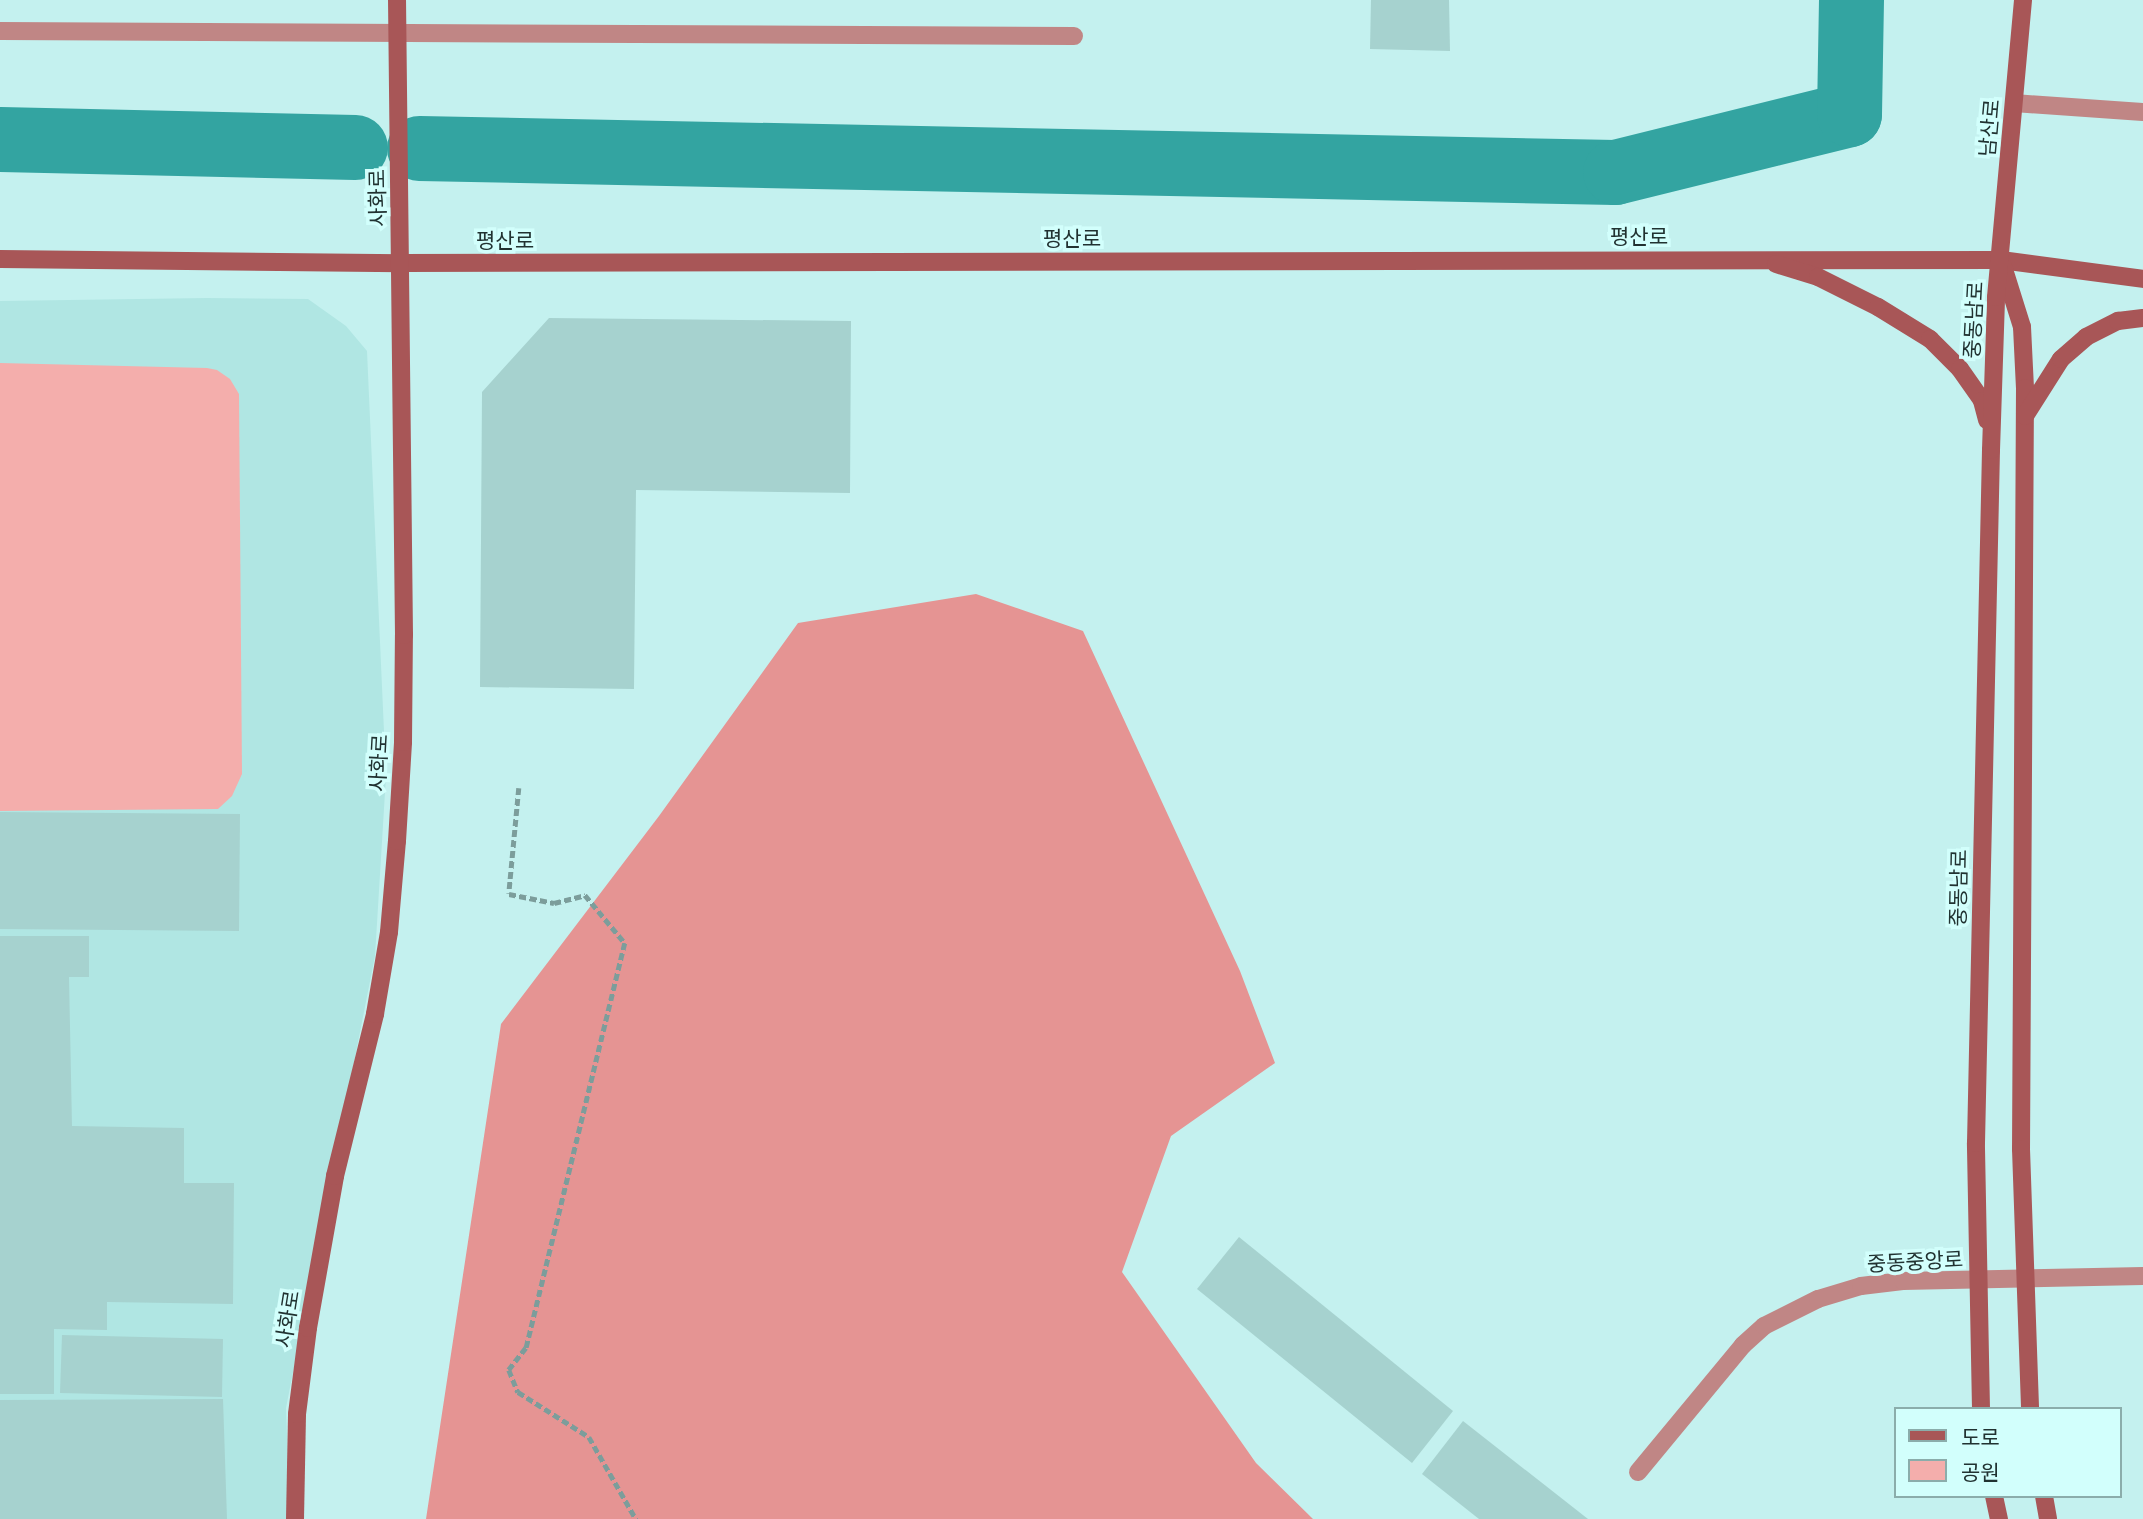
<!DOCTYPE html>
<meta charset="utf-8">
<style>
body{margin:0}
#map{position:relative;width:2143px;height:1519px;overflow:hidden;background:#c4f1ef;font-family:Ubuntu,"Noto Sans KR",sans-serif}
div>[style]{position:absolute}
.built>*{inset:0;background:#b0e6e3}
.green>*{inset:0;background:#f4aeac}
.forest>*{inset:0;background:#e59493}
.river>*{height:65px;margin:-32.5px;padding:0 32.5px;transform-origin:32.5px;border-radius:32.5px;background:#33a4a1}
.building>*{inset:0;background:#a6d2cf}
.path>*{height:4.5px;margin-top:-2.25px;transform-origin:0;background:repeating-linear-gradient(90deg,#7c9d9b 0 7px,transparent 0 10.5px)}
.street>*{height:18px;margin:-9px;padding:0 9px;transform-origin:9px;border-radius:9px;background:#c08685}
.secondary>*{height:18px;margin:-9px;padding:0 9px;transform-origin:9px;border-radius:9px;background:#a85657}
span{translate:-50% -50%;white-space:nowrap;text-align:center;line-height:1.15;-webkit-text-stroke:7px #d2fffc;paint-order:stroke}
.street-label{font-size:21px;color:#213231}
.legend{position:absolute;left:1894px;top:1407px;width:228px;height:91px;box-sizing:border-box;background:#d2fffc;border:2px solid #8badab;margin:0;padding:9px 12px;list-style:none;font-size:21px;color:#213231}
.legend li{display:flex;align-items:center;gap:14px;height:35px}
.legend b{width:35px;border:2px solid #8badab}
</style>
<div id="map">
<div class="built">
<i style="clip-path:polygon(207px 298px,308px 299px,346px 326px,367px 351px,386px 776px,375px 956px,286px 1408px,290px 1519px,0 1519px,0 301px)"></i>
</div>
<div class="green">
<i style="clip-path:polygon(0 363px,207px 368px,217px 370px,230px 379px,239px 394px,242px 774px,232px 796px,218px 809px,0 811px)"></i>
</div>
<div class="forest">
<i style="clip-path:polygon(976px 594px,1083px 631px,1240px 971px,1275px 1063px,1171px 1136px,1122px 1272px,1256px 1463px,1313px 1519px,426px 1519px,501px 1024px,659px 816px,798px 623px)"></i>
</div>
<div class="river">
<i style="left:0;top:139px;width:355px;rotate:1.3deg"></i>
<i style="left:419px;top:148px;width:1196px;rotate:1.15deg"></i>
<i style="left:1615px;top:172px;width:241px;rotate:-13.9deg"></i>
<i style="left:1849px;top:114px;width:114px;rotate:-89deg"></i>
</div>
<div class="building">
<i style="clip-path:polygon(1371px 0,1449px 0,1450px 51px,1370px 49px)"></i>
<i style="clip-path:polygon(549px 318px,851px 321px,850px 493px,636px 490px,634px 689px,480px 687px,482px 392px)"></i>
<i style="clip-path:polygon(0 812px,240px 814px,239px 931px,0 929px)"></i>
<i style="clip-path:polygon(0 936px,89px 936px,89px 977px,69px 977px,72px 1126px,184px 1128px,184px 1183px,234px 1183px,233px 1304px,107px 1302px,107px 1330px,54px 1329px,54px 1394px,0 1394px)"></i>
<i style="clip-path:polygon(1239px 1237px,1453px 1411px,1412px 1463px,1197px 1289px)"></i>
<i style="clip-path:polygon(62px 1335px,223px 1339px,222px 1397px,60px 1393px)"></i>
<i style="clip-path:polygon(223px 1399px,227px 1519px,0 1519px,0 1400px)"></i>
<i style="clip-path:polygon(1463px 1421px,1588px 1519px,1479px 1519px,1422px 1474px)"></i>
</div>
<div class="path">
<i style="left:519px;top:788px;width:106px;rotate:95.4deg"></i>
<i style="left:509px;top:894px;width:46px;rotate:11.3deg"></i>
<i style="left:554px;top:903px;width:32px;rotate:-14deg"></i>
<i style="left:585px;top:895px;width:62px;rotate:50.2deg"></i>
<i style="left:625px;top:943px;width:417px;rotate:103.7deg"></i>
<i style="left:526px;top:1348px;width:28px;rotate:128deg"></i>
<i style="left:509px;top:1370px;width:24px;rotate:68deg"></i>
<i style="left:518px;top:1392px;width:84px;rotate:32.4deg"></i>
<i style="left:589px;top:1437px;width:95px;rotate:60.2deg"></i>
</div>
<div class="street">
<i style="left:0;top:31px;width:1074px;rotate:0.27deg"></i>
<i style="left:2014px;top:103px;width:129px;rotate:4deg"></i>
<i style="left:1638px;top:1472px;width:165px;rotate:-50.4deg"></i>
<i style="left:1743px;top:1345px;width:28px;rotate:-42deg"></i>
<i style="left:1764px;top:1326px;width:60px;rotate:-26.6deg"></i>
<i style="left:1818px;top:1299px;width:45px;rotate:-16.8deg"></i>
<i style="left:1861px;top:1286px;width:42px;rotate:-6.8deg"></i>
<i style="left:1903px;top:1281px;width:240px;rotate:-1.2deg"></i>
</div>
<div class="secondary">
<i style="left:0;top:259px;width:402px;rotate:0.6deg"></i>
<i style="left:402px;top:263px;width:1599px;rotate:-0.11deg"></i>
<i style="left:2001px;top:260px;width:143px;rotate:7.6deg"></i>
<i style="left:2002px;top:263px;width:67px;rotate:72.6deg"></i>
<i style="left:2022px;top:327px;width:61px;rotate:87.2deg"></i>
<i style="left:2025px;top:388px;width:761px;rotate:90.3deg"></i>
<i style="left:2021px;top:1149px;width:260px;rotate:88deg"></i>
<i style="left:1776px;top:264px;width:44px;rotate:17.2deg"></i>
<i style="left:1818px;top:277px;width:67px;rotate:26.6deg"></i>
<i style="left:1878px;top:307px;width:61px;rotate:31.6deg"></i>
<i style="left:1930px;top:339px;width:42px;rotate:45deg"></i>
<i style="left:1960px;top:369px;width:39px;rotate:55deg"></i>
<i style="left:1982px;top:401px;width:20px;rotate:75deg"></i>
<i style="left:2025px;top:416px;width:67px;rotate:-57.7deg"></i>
<i style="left:2061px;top:359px;width:33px;rotate:-41deg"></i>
<i style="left:2086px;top:337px;width:36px;rotate:-27deg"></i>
<i style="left:2118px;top:321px;width:25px;rotate:-7deg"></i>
<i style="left:1981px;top:1409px;width:266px;rotate:-91.1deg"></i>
<i style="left:1976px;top:1143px;width:693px;rotate:-88.76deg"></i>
<i style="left:1991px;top:450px;width:153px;rotate:-88.1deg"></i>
<i style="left:1996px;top:297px;width:298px;rotate:-84.8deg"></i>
<i style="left:1994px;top:1496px;width:24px;rotate:78deg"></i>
<i style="left:2044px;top:1496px;width:23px;rotate:80deg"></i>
<i style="left:295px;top:1519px;width:105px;rotate:-88.9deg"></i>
<i style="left:297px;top:1414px;width:87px;rotate:-82.7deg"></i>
<i style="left:308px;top:1328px;width:154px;rotate:-79.9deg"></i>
<i style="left:335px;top:1176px;width:167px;rotate:-76.1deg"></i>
<i style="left:375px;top:1014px;width:83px;rotate:-80.3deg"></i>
<i style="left:389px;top:932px;width:91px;rotate:-85deg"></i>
<i style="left:397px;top:841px;width:99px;rotate:-86.5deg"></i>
<i style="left:403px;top:742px;width:107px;rotate:-89.5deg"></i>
<i style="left:404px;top:635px;width:635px;rotate:-90.63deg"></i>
</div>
<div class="street-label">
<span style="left:1989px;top:128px;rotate:-85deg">남산로</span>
<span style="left:377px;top:198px;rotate:-91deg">사화로</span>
<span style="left:1639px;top:236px">평산로</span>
<span style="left:1072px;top:238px">평산로</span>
<span style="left:505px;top:240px">평산로</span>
<span style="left:1973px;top:320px;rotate:-87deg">중동남로</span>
<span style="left:378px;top:763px;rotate:-87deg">사화로</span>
<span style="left:1958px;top:888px;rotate:-89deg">중동남로</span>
<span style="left:1915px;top:1261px;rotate:-3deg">중동중앙로</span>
<span style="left:287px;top:1319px;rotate:-81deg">사화로</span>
</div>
<ul class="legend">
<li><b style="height:9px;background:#a85657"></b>도로</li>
<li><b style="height:19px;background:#f4aeac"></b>공원</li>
</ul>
</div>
